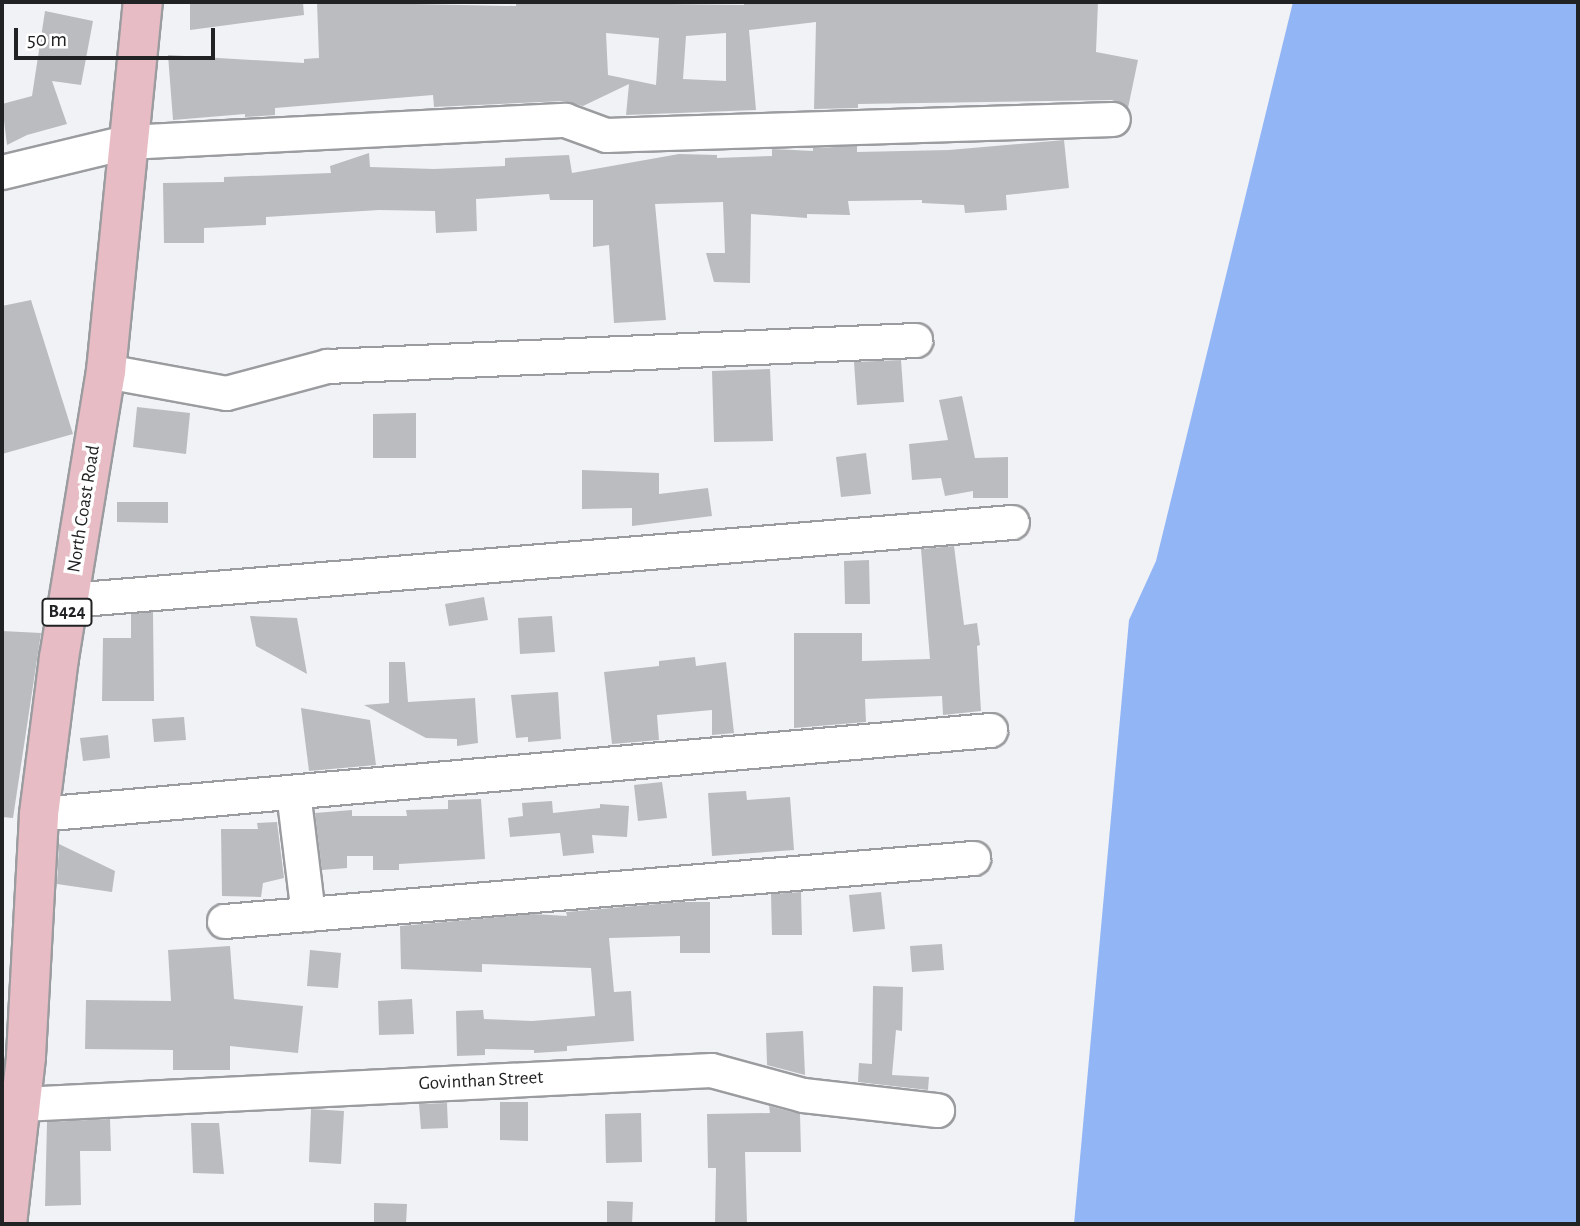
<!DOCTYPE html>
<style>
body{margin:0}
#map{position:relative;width:1580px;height:1226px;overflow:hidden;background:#f1f2f5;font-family:"Alegreya Sans",sans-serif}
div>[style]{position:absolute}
.water>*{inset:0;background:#92b5f6}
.building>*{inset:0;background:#bbbcbf}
.roads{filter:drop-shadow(2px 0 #9b9c9f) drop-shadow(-2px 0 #9b9c9f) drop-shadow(0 2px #9b9c9f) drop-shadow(0 -2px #9b9c9f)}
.street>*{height:33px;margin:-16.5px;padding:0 16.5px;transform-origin:16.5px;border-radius:16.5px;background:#fff}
.primary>*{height:38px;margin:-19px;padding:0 19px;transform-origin:19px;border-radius:19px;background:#e8bcc4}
span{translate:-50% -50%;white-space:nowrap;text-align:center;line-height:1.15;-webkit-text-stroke:7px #fff;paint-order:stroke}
.shield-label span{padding:2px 5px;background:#fff;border:2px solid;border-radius:5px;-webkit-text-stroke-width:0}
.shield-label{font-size:18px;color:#212223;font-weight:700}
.street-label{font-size:19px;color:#212223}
.frame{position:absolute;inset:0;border:4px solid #212223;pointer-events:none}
.scale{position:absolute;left:14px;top:28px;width:201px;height:32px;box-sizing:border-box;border:4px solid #212223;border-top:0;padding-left:9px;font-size:21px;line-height:24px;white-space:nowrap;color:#212223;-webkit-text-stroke:5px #fff;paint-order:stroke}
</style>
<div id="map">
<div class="water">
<i style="clip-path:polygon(1293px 2px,1578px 2px,1578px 1224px,1074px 1224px,1129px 620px,1156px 561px)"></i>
</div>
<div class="building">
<i style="clip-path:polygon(190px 2px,303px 2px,304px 15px,190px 30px)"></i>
<i style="clip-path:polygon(evenodd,317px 2px,516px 6px,516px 2px,744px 5px,744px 2px,1098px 2px,1096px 52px,1138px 60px,1128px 108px,1112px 100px,858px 104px,858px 108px,814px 109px,816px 22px,749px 30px,756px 110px,626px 115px,629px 84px,583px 106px,564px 101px,434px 107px,433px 95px,275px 108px,275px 115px,245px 117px,245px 114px,173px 120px,168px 55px,304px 63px,304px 59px,319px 58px,317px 2px,606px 33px,659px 38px,656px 85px,608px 75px,606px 33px,317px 2px,726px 33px,726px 81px,683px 79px,686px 36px,726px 33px)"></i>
<i style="clip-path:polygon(45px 11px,93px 21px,81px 85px,52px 81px,67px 124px,27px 135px,7px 145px,2px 104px,32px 96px)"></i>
<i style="clip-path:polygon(1064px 140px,1069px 188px,1006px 195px,1007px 210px,965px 213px,964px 205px,922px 203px,922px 200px,848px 201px,850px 215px,807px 214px,807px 218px,751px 214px,750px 283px,714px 282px,706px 253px,725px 253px,723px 202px,655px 204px,666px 320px,614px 323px,609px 245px,593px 247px,593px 200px,550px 200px,549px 194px,476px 199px,477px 231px,436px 233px,435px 211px,379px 210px,266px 217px,266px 225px,204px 228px,204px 243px,164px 243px,163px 183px,224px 182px,224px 177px,331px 173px,330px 166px,369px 153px,370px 167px,434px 169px,505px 166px,505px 158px,569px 155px,572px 173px,679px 154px,717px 155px,717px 158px,772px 156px,772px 149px,813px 151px,813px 148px,857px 146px,857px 152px,949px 150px)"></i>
<i style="clip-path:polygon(31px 300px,73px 434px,2px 454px,2px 306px)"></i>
<i style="clip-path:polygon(901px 360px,904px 402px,857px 405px,854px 362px)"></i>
<i style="clip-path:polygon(770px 369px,773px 441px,714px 442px,712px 371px)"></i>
<i style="clip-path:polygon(962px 396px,975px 458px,1008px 457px,1008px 498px,973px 498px,973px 491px,945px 496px,941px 478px,912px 480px,909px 444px,948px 440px,939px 400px)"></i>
<i style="clip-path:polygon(137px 407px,190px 413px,186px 454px,133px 447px)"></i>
<i style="clip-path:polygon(416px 413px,416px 458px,373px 458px,373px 414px)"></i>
<i style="clip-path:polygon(866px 453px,871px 494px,841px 497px,836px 457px)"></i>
<i style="clip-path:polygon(582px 470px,659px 473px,659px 494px,708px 488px,712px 516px,632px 526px,632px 508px,582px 509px)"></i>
<i style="clip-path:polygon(117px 502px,168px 502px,168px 523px,117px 522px)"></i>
<i style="clip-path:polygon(954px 546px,964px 625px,977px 623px,980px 645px,977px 646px,981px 711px,943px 715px,942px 696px,865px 699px,866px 722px,794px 728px,794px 633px,862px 633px,862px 661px,930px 659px,921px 549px)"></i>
<i style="clip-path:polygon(869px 560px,870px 604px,845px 604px,844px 561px)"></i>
<i style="clip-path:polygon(484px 597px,488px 620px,449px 626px,445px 604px)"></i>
<i style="clip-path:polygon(153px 612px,154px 701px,102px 701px,103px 638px,131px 638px,131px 614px)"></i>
<i style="clip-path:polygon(250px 616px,297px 618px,307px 674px,256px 646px)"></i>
<i style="clip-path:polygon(552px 616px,555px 652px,520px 654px,518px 618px)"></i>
<i style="clip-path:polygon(2px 631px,41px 633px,13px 818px,2px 817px)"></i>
<i style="clip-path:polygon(695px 657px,696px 666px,726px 662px,734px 733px,712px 735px,712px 710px,657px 715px,659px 740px,612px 744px,604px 672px,659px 666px,659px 661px)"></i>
<i style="clip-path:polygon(389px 662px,405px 662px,408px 702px,475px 698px,478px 743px,457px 746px,457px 739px,426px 738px,364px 705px,389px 703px)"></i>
<i style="clip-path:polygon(558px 692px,561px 739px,528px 742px,528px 737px,516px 738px,511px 695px)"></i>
<i style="clip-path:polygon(301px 708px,370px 720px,376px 765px,309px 771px)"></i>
<i style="clip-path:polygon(184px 717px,186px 740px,154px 742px,152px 719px)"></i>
<i style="clip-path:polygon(108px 735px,110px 758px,83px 761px,80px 738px)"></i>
<i style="clip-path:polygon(662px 782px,667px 818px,638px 821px,634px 785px)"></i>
<i style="clip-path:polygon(746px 791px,747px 800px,790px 797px,794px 850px,712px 856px,708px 793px)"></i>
<i style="clip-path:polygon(481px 799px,485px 859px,399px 864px,399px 870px,373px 870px,373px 856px,347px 856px,347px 868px,322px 870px,315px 813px,352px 810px,352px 816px,407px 816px,406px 810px,448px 809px,448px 800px)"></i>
<i style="clip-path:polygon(552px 801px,553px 813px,600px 808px,600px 804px,629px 806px,627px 837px,592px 835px,594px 853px,563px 856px,560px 833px,510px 837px,508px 818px,523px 816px,522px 803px)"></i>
<i style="clip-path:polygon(277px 822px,284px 878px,263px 883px,261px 897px,222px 896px,221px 829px,258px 829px,257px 823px)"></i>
<i style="clip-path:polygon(59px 844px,115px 871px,112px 892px,57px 884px)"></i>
<i style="clip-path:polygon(801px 892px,802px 935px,772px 935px,771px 894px)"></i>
<i style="clip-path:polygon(881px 892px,885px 929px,853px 932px,849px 895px)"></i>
<i style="clip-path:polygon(680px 902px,710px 902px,710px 953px,680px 953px,680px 936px,609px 938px,614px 992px,631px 991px,634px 1041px,567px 1046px,567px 1051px,534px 1053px,534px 1050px,485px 1049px,485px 1055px,457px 1056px,456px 1011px,483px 1010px,484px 1019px,532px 1021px,595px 1016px,591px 968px,482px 964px,482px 972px,401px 969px,400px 926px,533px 914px,567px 916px,566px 912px)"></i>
<i style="clip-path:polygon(942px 944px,944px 970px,912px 972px,910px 946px)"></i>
<i style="clip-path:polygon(230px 946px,234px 999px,303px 1006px,298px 1053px,230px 1046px,230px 1070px,173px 1070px,173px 1050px,85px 1049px,86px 1000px,171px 1001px,168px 950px)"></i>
<i style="clip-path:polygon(310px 950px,341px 953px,338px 988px,307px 986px)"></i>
<i style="clip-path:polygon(873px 986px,903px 987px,902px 1031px,896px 1030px,892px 1075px,929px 1077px,928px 1090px,858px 1082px,859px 1063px,872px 1064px)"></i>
<i style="clip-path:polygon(412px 999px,414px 1034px,379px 1035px,378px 1001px)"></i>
<i style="clip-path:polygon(803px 1031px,805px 1075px,767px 1065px,766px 1033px)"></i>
<i style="clip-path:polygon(500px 1102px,528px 1102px,528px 1141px,500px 1140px)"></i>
<i style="clip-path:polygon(447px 1103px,448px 1128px,421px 1129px,419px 1104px)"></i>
<i style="clip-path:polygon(769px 1106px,800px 1114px,801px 1152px,745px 1152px,747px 1224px,715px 1224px,716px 1168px,708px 1168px,707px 1114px,770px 1113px)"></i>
<i style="clip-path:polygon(311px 1109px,344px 1111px,341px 1164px,309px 1162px)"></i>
<i style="clip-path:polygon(641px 1113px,642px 1162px,606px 1163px,605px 1114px)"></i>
<i style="clip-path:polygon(110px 1119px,111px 1151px,80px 1151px,81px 1205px,45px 1206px,47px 1122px)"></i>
<i style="clip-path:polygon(191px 1123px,219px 1123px,224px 1174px,193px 1173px)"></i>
<i style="clip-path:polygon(607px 1201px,633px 1202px,632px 1224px,607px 1224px)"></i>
<i style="clip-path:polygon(374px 1203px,407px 1204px,406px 1224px,374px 1224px)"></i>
</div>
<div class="roads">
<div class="street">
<i style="left:2px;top:172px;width:128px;rotate:-13.6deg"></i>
<i style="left:126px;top:142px;width:440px;rotate:-2.9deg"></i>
<i style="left:565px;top:120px;width:44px;rotate:20.1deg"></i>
<i style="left:606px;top:135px;width:507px;rotate:-1.81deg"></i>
<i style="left:106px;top:371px;width:122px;rotate:10.4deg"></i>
<i style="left:226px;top:393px;width:105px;rotate:-15deg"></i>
<i style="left:327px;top:366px;width:589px;rotate:-2.53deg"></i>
<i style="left:69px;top:600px;width:946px;rotate:-4.73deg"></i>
<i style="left:293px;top:792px;width:123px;rotate:83deg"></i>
<i style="left:39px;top:814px;width:955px;rotate:-5.05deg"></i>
<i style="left:224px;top:921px;width:752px;rotate:-4.81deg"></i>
<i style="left:21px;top:1104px;width:691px;rotate:-2.82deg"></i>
<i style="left:711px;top:1070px;width:95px;rotate:15.2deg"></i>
<i style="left:803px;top:1095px;width:135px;rotate:6.4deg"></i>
</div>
<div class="primary">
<i style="left:7px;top:1224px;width:169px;rotate:-83.5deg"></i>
<i style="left:26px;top:1056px;width:242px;rotate:-86.9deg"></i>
<i style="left:39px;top:814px;width:157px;rotate:-82.7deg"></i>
<i style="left:59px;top:658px;width:291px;rotate:-80.7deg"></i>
<i style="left:106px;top:371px;width:371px;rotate:-84.3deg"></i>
</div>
</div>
<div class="shield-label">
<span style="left:67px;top:612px">B424</span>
</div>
<div class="street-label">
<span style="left:84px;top:509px;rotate:-81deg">North Coast Road</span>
<span style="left:481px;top:1081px;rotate:-3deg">Govinthan Street</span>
</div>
<div class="frame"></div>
<div class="scale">50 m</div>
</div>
